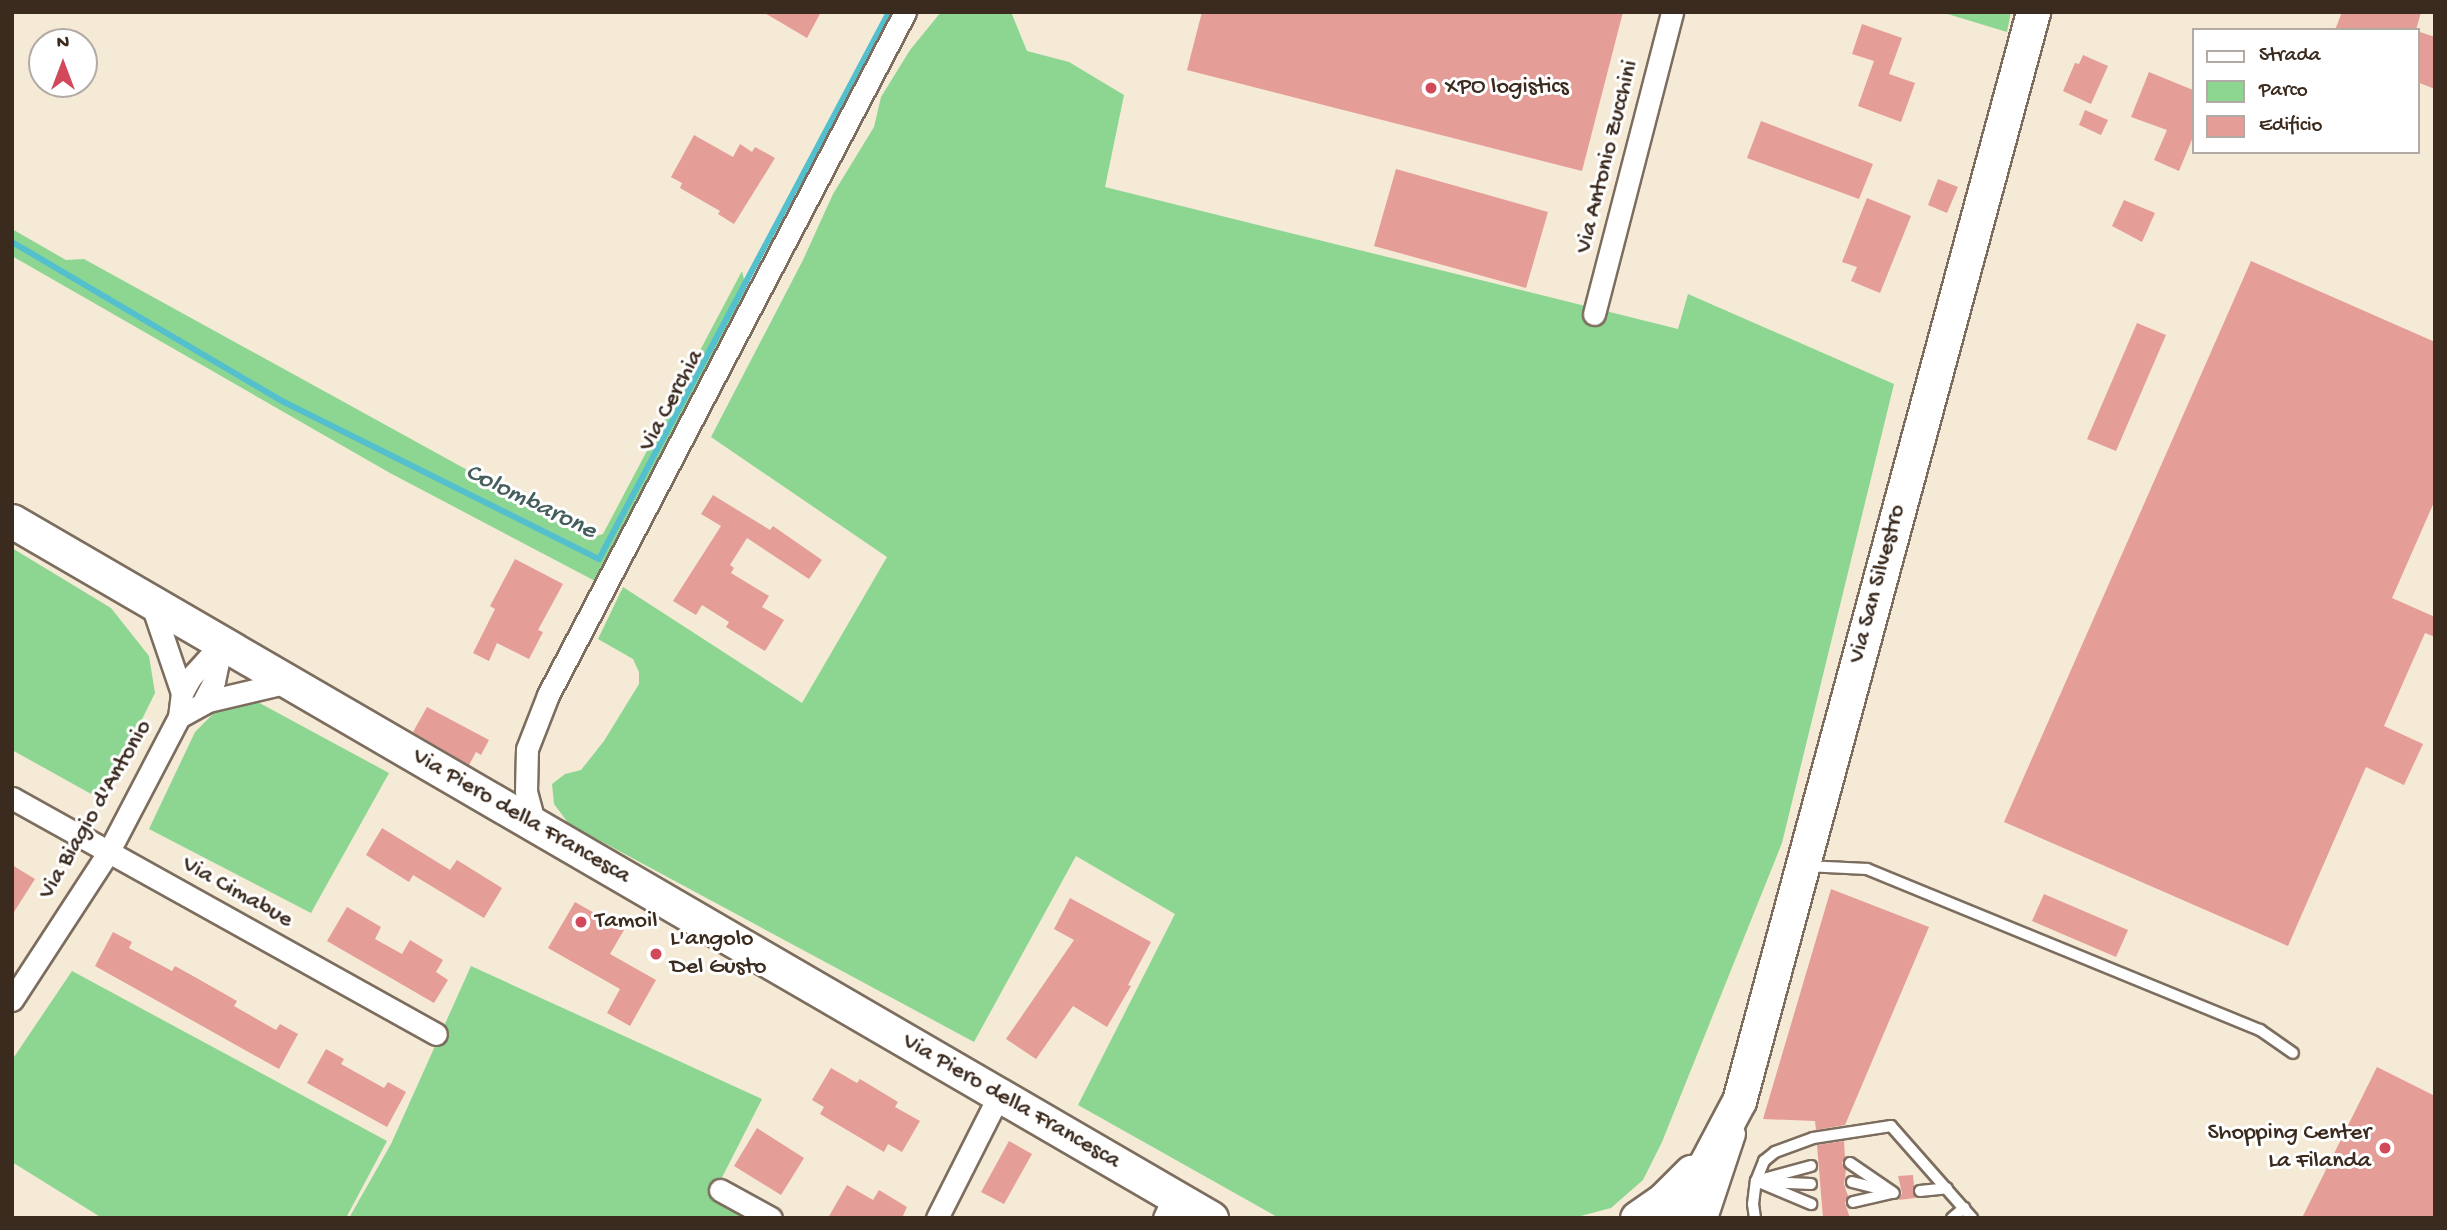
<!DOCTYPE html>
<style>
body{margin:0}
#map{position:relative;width:2447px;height:1230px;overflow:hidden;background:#f5ead5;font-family:"Gochi Hand",sans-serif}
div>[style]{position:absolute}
.green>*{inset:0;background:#8cd692}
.stream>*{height:6px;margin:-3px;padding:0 3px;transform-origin:3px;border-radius:3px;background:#54c0ce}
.building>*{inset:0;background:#e59d98}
.roads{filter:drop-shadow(2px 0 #7c6d5e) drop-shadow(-2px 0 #7c6d5e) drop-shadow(0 2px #7c6d5e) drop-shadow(0 -2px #7c6d5e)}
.service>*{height:10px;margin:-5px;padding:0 5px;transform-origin:5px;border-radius:5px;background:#fff}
.minor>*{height:21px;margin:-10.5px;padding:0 10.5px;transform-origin:10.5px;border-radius:10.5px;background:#fff}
.primary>*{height:33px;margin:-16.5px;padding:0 16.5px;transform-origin:16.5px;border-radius:16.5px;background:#fff}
.dots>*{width:19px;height:19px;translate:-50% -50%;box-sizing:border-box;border:4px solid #fff;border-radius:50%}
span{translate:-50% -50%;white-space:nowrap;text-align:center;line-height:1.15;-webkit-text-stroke:6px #fff;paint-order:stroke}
.poi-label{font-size:24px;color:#3b2a1e}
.left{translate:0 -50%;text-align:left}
.right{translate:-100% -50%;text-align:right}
.street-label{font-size:24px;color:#3b2a1e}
.water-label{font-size:26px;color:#445e5c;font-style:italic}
.frame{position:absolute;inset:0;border:14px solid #3b2a1e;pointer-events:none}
.legend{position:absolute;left:2192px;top:28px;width:228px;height:126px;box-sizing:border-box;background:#fff;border:2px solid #b1aaa5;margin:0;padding:9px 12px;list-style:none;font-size:21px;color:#3b2a1e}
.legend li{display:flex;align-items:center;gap:14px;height:35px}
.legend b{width:35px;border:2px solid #b1aaa5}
.north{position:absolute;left:28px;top:28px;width:70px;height:70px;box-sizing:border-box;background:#fff;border:2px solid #b1aaa5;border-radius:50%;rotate:0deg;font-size:19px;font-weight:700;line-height:28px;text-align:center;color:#3b2a1e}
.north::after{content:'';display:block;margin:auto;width:24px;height:32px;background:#d1495b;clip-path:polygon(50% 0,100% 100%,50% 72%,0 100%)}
</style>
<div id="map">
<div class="green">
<i style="clip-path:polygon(941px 12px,1011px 12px,1027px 51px,1069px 62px,1124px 95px,1105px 187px,1678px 329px,1688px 294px,1894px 384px,1782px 843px,1662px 1142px,1643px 1180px,1611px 1208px,1573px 1218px,1279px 1218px,1078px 1105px,1175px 914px,1076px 856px,974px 1042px,569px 824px,554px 804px,552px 784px,565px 774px,581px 770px,604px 741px,639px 684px,639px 672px,633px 659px,598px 639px,623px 587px,802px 703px,887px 557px,711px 437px,803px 260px,833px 194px,874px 127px,881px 97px,910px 50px)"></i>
<i style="clip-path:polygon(1941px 12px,2011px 12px,2007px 32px)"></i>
<i style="clip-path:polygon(12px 229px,66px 260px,84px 259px,591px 538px,603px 534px,742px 271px,747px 292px,597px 582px,390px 473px,12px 256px)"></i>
<i style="clip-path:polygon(12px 548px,111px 608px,149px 656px,155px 693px,102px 800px,12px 750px)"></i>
<i style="clip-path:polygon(254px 700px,389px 773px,311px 913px,149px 829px,195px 732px,217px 710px)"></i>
<i style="clip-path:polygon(471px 966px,762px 1099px,711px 1199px,743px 1218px,349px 1218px,391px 1144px)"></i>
<i style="clip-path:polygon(72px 971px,387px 1141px,346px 1218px,102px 1218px,12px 1162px,12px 1060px)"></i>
</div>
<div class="stream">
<i style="left:12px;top:242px;width:316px;rotate:30.5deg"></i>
<i style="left:284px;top:402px;width:352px;rotate:26.5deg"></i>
<i style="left:599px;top:559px;width:619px;rotate:-62.07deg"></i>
</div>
<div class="building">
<i style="clip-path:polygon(763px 12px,821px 12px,807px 38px)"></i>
<i style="clip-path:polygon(1202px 12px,1623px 12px,1582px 171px,1187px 70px)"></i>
<i style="clip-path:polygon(2342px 12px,2421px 12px,2416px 30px,2335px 30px)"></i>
<i style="clip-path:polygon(1862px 24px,1902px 38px,1889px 74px,1915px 83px,1901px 122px,1858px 106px,1874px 61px,1852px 54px)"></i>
<i style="clip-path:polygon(2417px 31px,2435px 37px,2435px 89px,2417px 82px)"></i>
<i style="clip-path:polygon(2083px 55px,2108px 66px,2091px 104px,2063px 91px,2075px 63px,2079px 64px)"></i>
<i style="clip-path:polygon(2149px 72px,2193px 90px,2193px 137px,2179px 171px,2154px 160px,2167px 130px,2131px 117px)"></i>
<i style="clip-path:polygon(2085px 110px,2108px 120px,2101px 135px,2079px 125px)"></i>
<i style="clip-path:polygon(1761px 121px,1873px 164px,1859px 199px,1747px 158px)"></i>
<i style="clip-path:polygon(694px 135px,733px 157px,740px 144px,752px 152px,755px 147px,775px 158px,734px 224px,718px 214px,720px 211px,680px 188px,682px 183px,671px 177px)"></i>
<i style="clip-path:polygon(1396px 169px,1548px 212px,1526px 288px,1374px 246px)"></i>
<i style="clip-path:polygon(1938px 179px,1958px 187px,1947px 213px,1928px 205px)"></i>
<i style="clip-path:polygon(1867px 198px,1911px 216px,1880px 293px,1851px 281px,1857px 267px,1842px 262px)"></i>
<i style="clip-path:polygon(2124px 200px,2155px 213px,2142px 242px,2112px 226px)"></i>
<i style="clip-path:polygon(2251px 261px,2435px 342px,2435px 500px,2392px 598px,2435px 617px,2435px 637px,2425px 633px,2384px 726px,2423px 744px,2404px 785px,2366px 767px,2288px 946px,2004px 822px)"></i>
<i style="clip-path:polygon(2137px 323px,2166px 335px,2116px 451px,2087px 439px)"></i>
<i style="clip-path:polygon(713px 495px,770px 530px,773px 526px,822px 560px,809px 579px,747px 538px,730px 565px,734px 568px,731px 573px,769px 596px,762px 607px,784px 620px,765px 651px,726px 627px,729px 622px,702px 605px,696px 615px,673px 601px,721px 526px,701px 514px)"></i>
<i style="clip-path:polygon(515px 559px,563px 584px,538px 630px,543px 632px,529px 659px,497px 643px,489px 661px,473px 653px,495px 609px,490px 606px)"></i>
<i style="clip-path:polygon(427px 707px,489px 740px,481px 755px,476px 752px,469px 765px,413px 732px)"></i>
<i style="clip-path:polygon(382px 828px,450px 870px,457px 860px,502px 888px,484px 918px,413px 875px,409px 882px,366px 855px)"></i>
<i style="clip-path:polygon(12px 865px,35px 879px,12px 915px)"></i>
<i style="clip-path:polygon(1831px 889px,1929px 927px,1845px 1125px,1816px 1130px,1815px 1121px,1763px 1119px)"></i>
<i style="clip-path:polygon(2044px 894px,2128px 930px,2116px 957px,2032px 921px)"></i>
<i style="clip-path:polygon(1070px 898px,1151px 942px,1128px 985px,1131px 986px,1107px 1027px,1073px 1006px,1036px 1059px,1006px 1039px,1074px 940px,1054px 929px)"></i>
<i style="clip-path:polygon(575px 902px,624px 930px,610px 954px,656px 980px,630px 1026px,607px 1013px,620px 989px,548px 948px)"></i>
<i style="clip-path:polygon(347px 907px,381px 927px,375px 939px,402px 954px,410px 940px,443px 960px,436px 972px,448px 980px,434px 1003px,327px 941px)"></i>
<i style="clip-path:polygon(113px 932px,132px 942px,129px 948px,172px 971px,175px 966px,193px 976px,237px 1001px,234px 1006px,276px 1030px,280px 1024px,298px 1034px,279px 1069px,95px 966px)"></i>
<i style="clip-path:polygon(326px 1049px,344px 1059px,341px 1064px,384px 1088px,388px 1082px,406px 1092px,387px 1127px,307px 1083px)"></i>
<i style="clip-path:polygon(2377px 1067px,2435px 1096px,2435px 1218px,2302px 1218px)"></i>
<i style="clip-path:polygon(831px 1068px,857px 1083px,860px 1079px,898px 1102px,895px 1107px,920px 1121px,902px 1152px,888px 1144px,884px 1152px,820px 1114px,824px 1107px,812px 1100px)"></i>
<i style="clip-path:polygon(757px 1128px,804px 1158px,781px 1195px,734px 1166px)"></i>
<i style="clip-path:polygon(1009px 1141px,1032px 1154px,1004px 1204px,981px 1192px)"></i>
<i style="clip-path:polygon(1844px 1141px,1845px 1157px,1842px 1163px,1846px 1170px,1844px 1184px,1848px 1196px,1845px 1203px,1850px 1218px,1823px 1218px,1817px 1145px)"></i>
<i style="clip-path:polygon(1913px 1175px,1915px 1198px,1899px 1200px,1902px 1193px,1898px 1176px)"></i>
<i style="clip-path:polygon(847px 1185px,873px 1200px,879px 1190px,907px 1207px,902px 1218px,828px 1218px)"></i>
</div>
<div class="roads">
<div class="service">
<i style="left:1806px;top:866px;width:61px;rotate:2.8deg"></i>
<i style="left:1867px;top:869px;width:425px;rotate:22.3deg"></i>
<i style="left:2260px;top:1030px;width:40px;rotate:34.9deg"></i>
<i style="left:1850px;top:1163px;width:53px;rotate:34.3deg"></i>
<i style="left:1756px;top:1181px;width:60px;rotate:22.7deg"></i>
<i style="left:1756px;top:1181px;width:57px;rotate:-15.3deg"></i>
<i style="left:1766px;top:1182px;width:45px;rotate:2.5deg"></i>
<i style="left:1852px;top:1182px;width:34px;rotate:14deg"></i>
<i style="left:1920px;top:1191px;width:27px;rotate:-6deg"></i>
<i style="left:1853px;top:1202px;width:40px;rotate:-13deg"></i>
<i style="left:1755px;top:1218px;width:14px;rotate:-98deg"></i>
<i style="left:1753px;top:1204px;width:23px;rotate:-83deg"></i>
<i style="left:1756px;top:1181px;width:22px;rotate:-68deg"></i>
<i style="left:1764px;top:1161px;width:14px;rotate:-39deg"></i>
<i style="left:1775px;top:1152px;width:40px;rotate:-20.2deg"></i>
<i style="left:1813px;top:1138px;width:79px;rotate:-8.7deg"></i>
<i style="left:1891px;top:1126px;width:123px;rotate:48.6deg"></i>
<i style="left:1952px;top:1218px;width:16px;rotate:-40deg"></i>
</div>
<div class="minor">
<i style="left:1594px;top:314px;width:312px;rotate:-75.5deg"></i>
<i style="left:151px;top:602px;width:96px;rotate:71.2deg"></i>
<i style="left:202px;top:704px;width:26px;rotate:-62deg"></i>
<i style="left:214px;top:681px;width:38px;rotate:-78deg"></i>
<i style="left:179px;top:717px;width:33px;rotate:-29deg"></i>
<i style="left:208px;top:701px;width:83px;rotate:-13.2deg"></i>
<i style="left:12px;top:798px;width:485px;rotate:29.1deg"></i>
<i style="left:535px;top:825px;width:34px;rotate:-105deg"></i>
<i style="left:526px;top:792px;width:43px;rotate:-88.7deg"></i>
<i style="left:527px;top:749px;width:58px;rotate:-68.7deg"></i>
<i style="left:548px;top:695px;width:771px;rotate:-62.4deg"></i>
<i style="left:12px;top:1000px;width:178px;rotate:-56.9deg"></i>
<i style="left:109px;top:851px;width:151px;rotate:-62.4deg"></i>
<i style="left:179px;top:717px;width:24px;rotate:-83deg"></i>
<i style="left:182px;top:693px;width:18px;rotate:-61deg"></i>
<i style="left:191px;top:677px;width:46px;rotate:-47.6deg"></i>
<i style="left:720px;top:1190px;width:58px;rotate:28.8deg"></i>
<i style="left:937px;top:1218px;width:138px;rotate:-63.2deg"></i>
<i style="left:1164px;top:1218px;width:23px;rotate:-65deg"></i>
<i style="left:1706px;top:1218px;width:89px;rotate:-71.6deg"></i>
</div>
<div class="primary">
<i style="left:12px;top:521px;width:1387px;rotate:30.17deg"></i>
<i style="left:1637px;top:1218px;width:32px;rotate:-35deg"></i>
<i style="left:1663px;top:1200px;width:40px;rotate:-45deg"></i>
<i style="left:1677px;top:1218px;width:132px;rotate:-62.1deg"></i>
<i style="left:1739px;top:1101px;width:1128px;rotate:-74.89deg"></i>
</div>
</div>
<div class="dots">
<i style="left:1431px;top:88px;background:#d1495b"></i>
<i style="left:581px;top:922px;background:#d1495b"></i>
<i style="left:656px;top:954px;background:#d1495b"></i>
<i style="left:2385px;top:1148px;background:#d1495b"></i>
</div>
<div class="poi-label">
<span class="left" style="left:1445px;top:88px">XPO logistics</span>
<span class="left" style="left:595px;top:922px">Tamoil</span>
<span class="left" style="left:670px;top:954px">L'angolo<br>Del Gusto</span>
<span class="right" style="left:2371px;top:1148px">Shopping Center<br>La Filanda</span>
</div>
<div class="street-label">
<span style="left:1608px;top:157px;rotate:-76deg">Via Antonio Zucchini</span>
<span style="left:672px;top:401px;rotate:-62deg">Via Cerchia</span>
<span style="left:1878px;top:584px;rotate:-75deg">Via San Silvestro</span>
<span style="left:96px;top:810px;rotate:-60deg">Via Biagio d'Antonio</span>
<span style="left:521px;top:817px;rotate:30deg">Via Piero della Francesca</span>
<span style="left:237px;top:893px;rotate:29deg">Via Cimabue</span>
<span style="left:1011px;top:1102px;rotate:30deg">Via Piero della Francesca</span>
</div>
<div class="water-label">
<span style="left:530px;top:503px;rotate:26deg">Colombarone</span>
</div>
<div class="frame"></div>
<ul class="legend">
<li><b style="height:9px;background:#fff"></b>Strada</li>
<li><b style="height:19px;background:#8cd692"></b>Parco</li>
<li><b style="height:19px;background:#e59d98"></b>Edificio</li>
</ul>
<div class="north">N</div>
</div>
